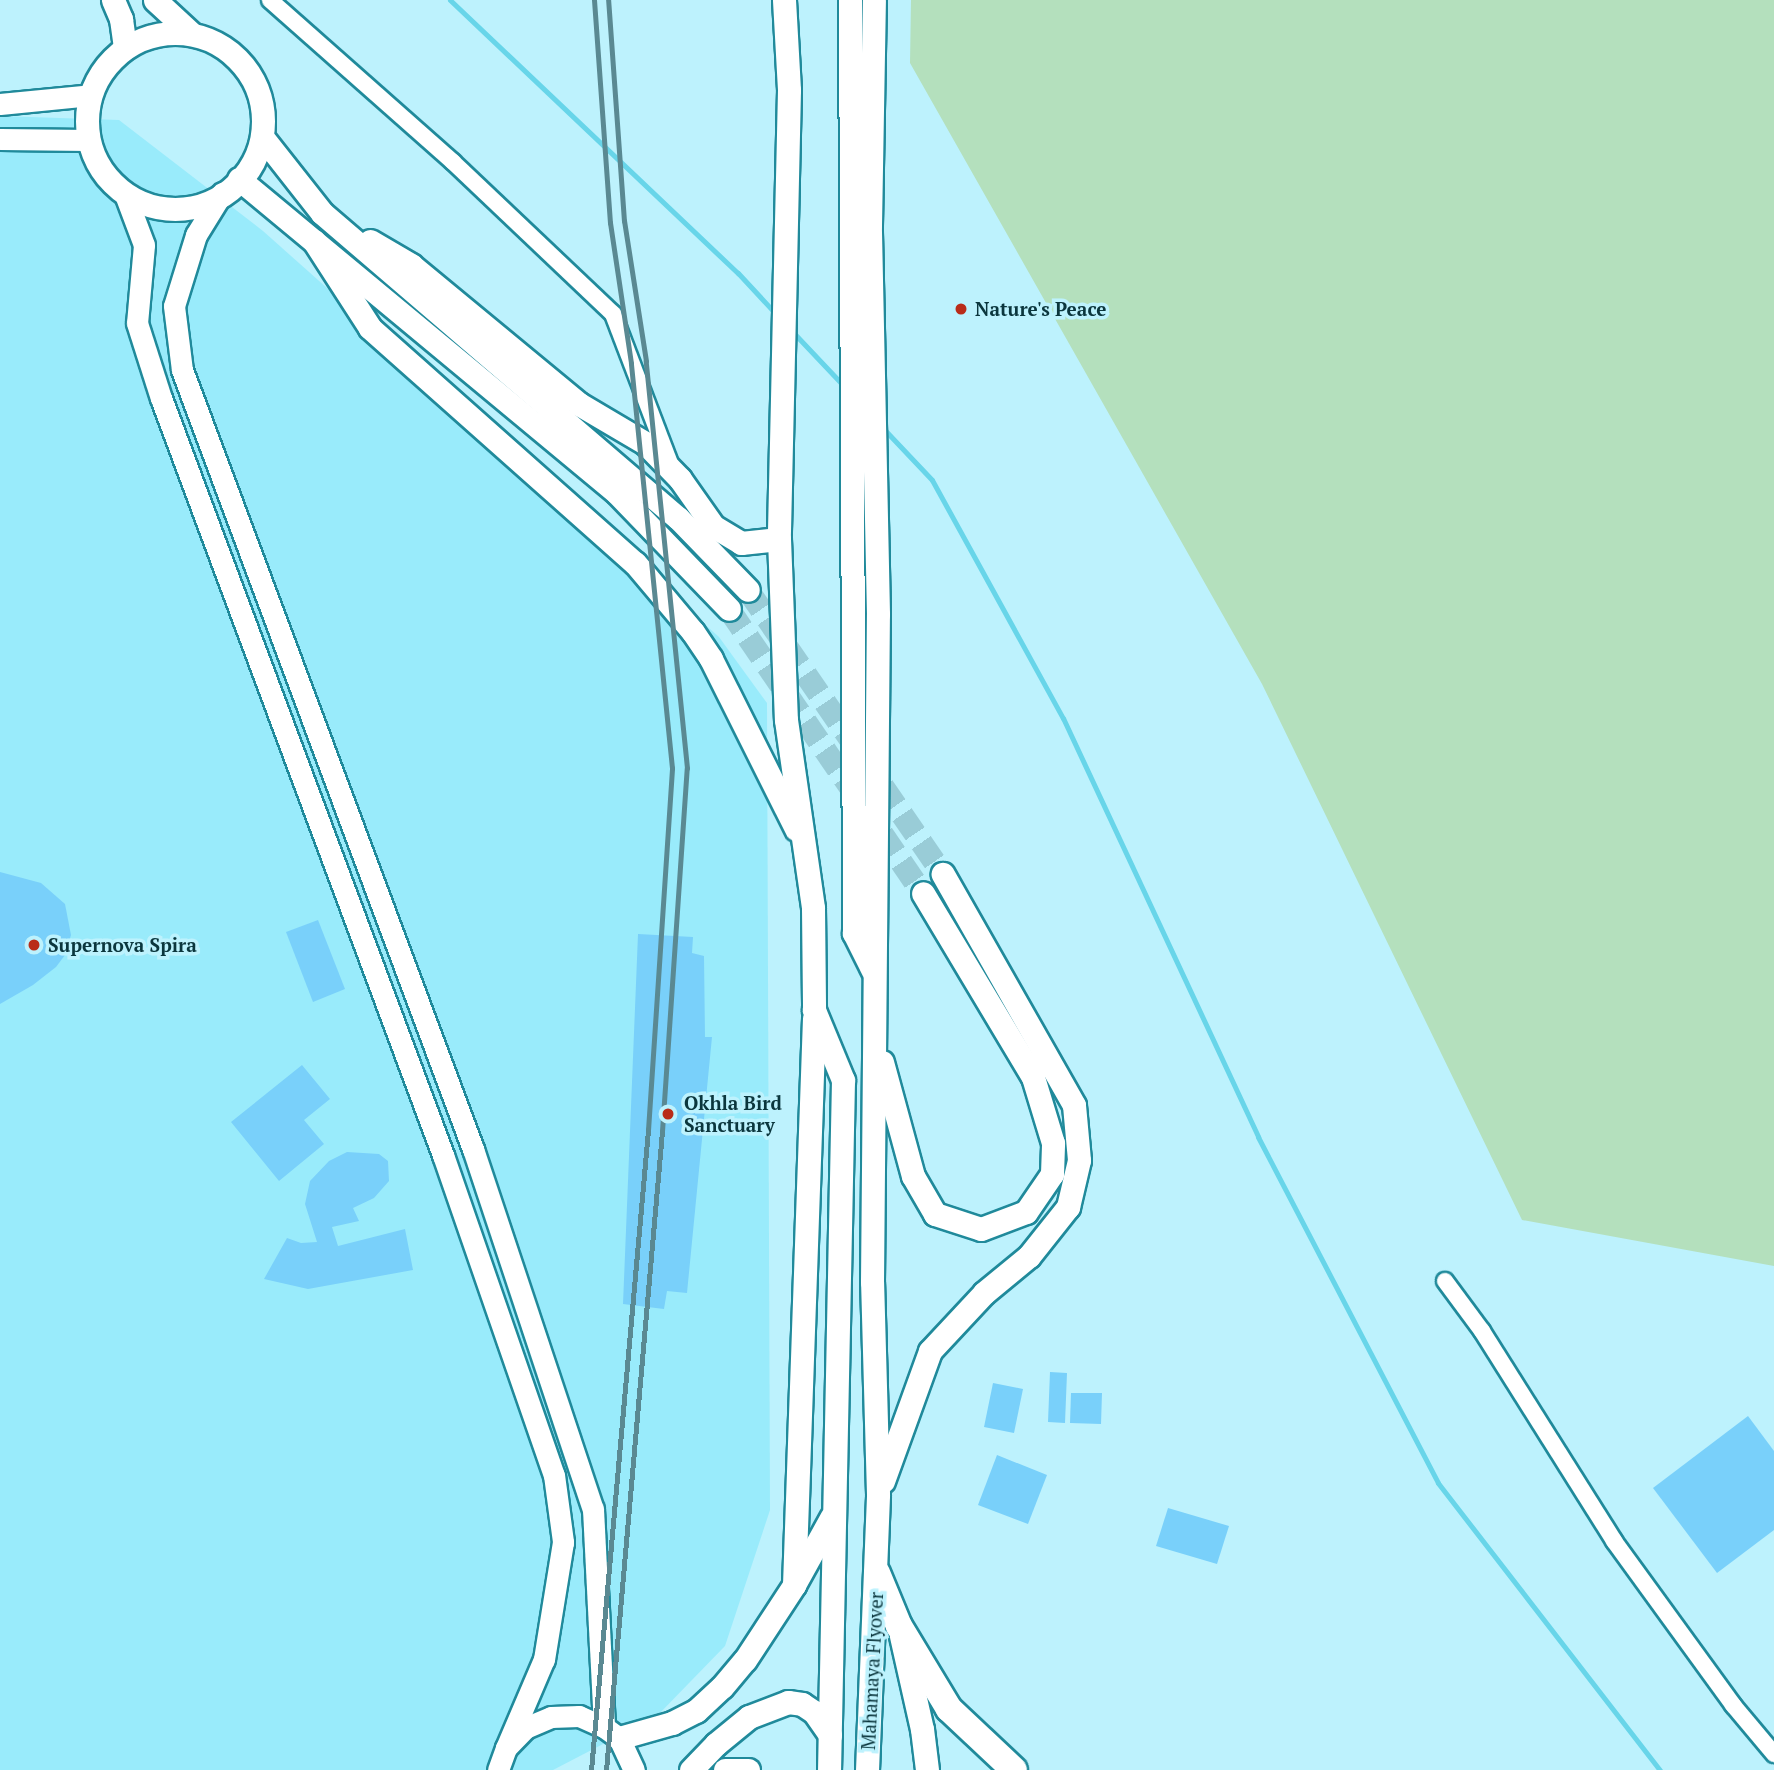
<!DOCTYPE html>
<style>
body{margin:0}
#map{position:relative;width:1774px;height:1770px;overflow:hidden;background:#bdf2fd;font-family:"PT Serif",serif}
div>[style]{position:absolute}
.built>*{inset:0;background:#99ebfb}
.green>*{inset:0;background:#b4e0bd}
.stream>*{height:5px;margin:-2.5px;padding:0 2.5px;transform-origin:2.5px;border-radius:2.5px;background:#68d5e9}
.building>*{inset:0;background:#79d0fa}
.secondary-tunnel>*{height:23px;margin-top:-11.5px;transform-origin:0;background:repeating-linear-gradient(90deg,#99ccd7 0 23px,transparent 0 34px)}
.roads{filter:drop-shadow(2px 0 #208a9b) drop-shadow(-2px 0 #208a9b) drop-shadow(0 2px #208a9b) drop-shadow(0 -2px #208a9b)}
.minor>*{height:16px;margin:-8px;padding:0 8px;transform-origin:8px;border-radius:8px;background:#fff}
.tertiary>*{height:21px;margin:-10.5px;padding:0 10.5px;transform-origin:10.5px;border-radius:10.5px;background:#fff}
.secondary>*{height:23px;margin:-11.5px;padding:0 11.5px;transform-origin:11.5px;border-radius:11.5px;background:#fff}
.secondary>.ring{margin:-11.5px;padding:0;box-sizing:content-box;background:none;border:23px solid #fff;border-radius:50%}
.trunk>*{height:26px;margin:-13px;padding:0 13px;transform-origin:13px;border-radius:13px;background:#fff}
.rail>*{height:5px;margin:-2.5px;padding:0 2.5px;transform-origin:2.5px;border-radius:2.5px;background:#5a8992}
.dots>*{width:19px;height:19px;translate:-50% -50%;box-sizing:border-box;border:4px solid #bdf2fd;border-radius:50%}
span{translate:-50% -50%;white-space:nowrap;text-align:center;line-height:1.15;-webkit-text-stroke:7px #bdf2fd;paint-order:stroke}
.poi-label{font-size:19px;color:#0b363d;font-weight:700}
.left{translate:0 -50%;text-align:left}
.street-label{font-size:19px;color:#0b363d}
</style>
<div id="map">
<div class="built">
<i style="clip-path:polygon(0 116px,119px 120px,263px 231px,719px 637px,767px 703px,770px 1510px,725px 1646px,657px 1716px,553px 1770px,0 1770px)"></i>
</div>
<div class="green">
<i style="clip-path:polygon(911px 0,1774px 0,1774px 1266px,1522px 1220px,1262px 684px,910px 63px)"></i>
</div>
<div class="stream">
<i style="left:450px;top:0;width:397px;rotate:43.5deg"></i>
<i style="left:738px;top:273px;width:56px;rotate:47.2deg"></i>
<i style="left:790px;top:329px;width:77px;rotate:46.6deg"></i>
<i style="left:881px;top:426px;width:74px;rotate:46.6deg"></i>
<i style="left:932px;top:480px;width:272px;rotate:61.2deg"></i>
<i style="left:1063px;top:718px;width:462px;rotate:65deg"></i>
<i style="left:1258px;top:1137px;width:390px;rotate:62.5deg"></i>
<i style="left:1438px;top:1483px;width:363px;rotate:52.3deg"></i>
</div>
<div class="building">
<i style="clip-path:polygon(0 872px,41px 883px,65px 904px,71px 935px,65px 955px,56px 967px,33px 985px,0 1004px)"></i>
<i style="clip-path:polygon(318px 920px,345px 989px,313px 1002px,286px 932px)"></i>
<i style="clip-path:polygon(638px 934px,693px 937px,692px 953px,704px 956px,705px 1037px,712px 1037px,687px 1293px,667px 1291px,664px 1309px,623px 1304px)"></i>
<i style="clip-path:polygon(302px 1065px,330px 1099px,304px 1120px,324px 1144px,279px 1181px,231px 1122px)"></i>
<i style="clip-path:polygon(347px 1152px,379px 1154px,388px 1161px,389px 1181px,374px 1198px,353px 1208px,359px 1221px,332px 1227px,338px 1246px,405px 1229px,413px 1270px,308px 1289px,264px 1279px,287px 1238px,301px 1243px,317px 1242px,305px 1204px,310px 1181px,329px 1161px)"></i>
<i style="clip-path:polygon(1050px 1372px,1067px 1373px,1065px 1423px,1048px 1422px)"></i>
<i style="clip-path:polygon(993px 1383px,1023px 1389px,1014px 1433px,984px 1427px)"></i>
<i style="clip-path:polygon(1071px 1393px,1102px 1393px,1101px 1424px,1070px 1423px)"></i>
<i style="clip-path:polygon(1748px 1416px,1774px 1451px,1774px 1530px,1717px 1573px,1653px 1488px)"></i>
<i style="clip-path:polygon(997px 1455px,1047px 1475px,1028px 1524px,978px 1505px)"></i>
<i style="clip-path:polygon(1168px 1508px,1229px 1526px,1217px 1564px,1156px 1546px)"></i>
</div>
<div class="secondary-tunnel">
<i style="left:748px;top:590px;width:345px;rotate:55.5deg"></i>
<i style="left:729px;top:609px;width:344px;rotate:55.7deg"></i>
</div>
<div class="roads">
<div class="minor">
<i style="left:270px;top:0;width:244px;rotate:41.5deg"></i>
<i style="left:453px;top:162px;width:221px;rotate:43.5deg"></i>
<i style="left:613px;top:314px;width:163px;rotate:69.1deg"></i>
<i style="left:1445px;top:1281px;width:62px;rotate:53.5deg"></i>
<i style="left:1482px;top:1331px;width:248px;rotate:57.8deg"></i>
<i style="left:1614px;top:1541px;width:203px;rotate:54deg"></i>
<i style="left:1733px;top:1705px;width:64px;rotate:50.1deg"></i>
</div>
<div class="tertiary">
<i style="left:0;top:104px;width:91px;rotate:-5.6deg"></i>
<i style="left:0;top:139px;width:88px;rotate:0.7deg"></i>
<i style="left:222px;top:193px;width:49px;rotate:121.8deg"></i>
<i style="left:196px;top:235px;width:74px;rotate:107.2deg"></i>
<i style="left:174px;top:306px;width:64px;rotate:82.9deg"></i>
<i style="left:182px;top:370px;width:832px;rotate:69.52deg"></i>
<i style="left:473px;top:1149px;width:379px;rotate:71.6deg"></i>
<i style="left:593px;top:1509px;width:218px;rotate:87.1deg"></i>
<i style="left:126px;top:197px;width:51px;rotate:69.4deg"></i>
<i style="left:144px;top:245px;width:78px;rotate:95.1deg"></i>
<i style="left:137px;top:323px;width:79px;rotate:72.3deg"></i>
<i style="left:161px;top:398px;width:808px;rotate:69.57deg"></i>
<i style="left:443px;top:1155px;width:339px;rotate:70.9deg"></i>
<i style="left:554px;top:1475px;width:68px;rotate:82.3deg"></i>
<i style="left:563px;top:1542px;width:119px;rotate:99.2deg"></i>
<i style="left:544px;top:1659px;width:97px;rotate:113.1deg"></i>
<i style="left:498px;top:1770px;width:23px;rotate:-70deg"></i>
<i style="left:506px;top:1748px;width:28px;rotate:-46deg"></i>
<i style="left:525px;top:1728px;width:28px;rotate:-23deg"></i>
<i style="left:551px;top:1717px;width:28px;rotate:-2deg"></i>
<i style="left:579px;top:1716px;width:27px;rotate:24deg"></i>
<i style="left:604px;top:1727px;width:19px;rotate:36deg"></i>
<i style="left:619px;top:1738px;width:35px;rotate:65deg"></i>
</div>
<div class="secondary">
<i style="left:113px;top:0;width:21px;rotate:67deg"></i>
<i style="left:121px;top:19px;width:29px;rotate:82deg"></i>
<i style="left:155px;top:0;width:50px;rotate:42.6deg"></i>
<i style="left:784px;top:0;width:90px;rotate:86.8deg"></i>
<i style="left:789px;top:90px;width:449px;rotate:91.3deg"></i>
<i style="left:779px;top:539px;width:181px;rotate:87.8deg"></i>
<i style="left:786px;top:720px;width:190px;rotate:81.8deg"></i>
<i style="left:813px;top:908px;width:102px;rotate:89.4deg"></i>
<i style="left:814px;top:1010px;width:76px;rotate:67.5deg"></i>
<i style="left:843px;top:1080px;width:690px;rotate:91.16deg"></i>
<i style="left:850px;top:0;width:933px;rotate:89.75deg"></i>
<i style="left:854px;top:933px;width:40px;rotate:63.4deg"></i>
<i class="ring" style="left:87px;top:33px;width:153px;height:153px"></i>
<i style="left:263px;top:138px;width:95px;rotate:51.8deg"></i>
<i style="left:322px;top:213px;width:469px;rotate:40.6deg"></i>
<i style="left:678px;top:518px;width:100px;rotate:45.8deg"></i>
<i style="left:239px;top:179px;width:491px;rotate:39.7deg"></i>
<i style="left:617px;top:493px;width:161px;rotate:46deg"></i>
<i style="left:314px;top:241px;width:103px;rotate:57.2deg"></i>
<i style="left:370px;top:328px;width:354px;rotate:41.6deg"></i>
<i style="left:635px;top:563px;width:90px;rotate:50deg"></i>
<i style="left:693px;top:632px;width:32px;rotate:56deg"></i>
<i style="left:711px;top:659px;width:190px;rotate:63.4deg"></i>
<i style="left:370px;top:241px;width:48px;rotate:30.3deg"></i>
<i style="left:411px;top:265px;width:218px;rotate:39.6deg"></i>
<i style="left:579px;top:404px;width:77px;rotate:30.6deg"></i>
<i style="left:645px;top:443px;width:50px;rotate:45.8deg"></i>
<i style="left:680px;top:479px;width:57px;rotate:54.9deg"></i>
<i style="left:713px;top:526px;width:33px;rotate:31deg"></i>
<i style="left:741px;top:543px;width:38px;rotate:-6deg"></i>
<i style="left:882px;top:1062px;width:118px;rotate:74.8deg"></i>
<i style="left:913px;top:1176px;width:44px;rotate:59.9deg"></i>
<i style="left:935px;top:1214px;width:48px;rotate:18.1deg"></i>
<i style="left:981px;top:1229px;width:48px;rotate:-20.7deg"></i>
<i style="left:1026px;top:1212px;width:46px;rotate:-55.6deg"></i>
<i style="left:1052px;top:1174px;width:31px;rotate:-88deg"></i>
<i style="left:1053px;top:1143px;width:69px;rotate:-106.9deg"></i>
<i style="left:1033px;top:1077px;width:214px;rotate:-120.9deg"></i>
<i style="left:883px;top:1481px;width:138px;rotate:-70.1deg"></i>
<i style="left:930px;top:1351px;width:79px;rotate:-47deg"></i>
<i style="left:984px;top:1293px;width:58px;rotate:-39.4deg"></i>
<i style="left:1029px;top:1256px;width:63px;rotate:-51.5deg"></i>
<i style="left:1068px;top:1207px;width:48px;rotate:-76.8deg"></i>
<i style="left:1079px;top:1160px;width:55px;rotate:-95.2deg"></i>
<i style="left:1074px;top:1105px;width:266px;rotate:-119.6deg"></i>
<i style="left:794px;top:1585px;width:567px;rotate:-87.98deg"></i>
<i style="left:901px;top:1636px;width:95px;rotate:77.3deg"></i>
<i style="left:922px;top:1729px;width:41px;rotate:83deg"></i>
<i style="left:619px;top:1738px;width:55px;rotate:-15.8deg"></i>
<i style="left:672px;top:1723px;width:27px;rotate:-27deg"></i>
<i style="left:696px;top:1711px;width:35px;rotate:-43deg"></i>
<i style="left:722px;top:1687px;width:35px;rotate:-50deg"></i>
<i style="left:745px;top:1660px;width:90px;rotate:-56.8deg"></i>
<i style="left:794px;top:1585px;width:77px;rotate:-61.1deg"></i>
<i style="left:691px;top:1770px;width:36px;rotate:-46deg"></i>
<i style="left:716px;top:1744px;width:43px;rotate:-39.3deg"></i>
<i style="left:749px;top:1717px;width:42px;rotate:-21deg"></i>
<i style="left:788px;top:1702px;width:14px;rotate:8deg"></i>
<i style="left:802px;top:1704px;width:14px;rotate:34deg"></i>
<i style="left:814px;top:1712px;width:28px;rotate:55deg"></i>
<i style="left:725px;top:1770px;width:23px"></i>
<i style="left:867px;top:1770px;width:276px;rotate:-87.7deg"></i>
<i style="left:878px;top:1494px;width:212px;rotate:-91.6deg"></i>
<i style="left:872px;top:1282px;width:668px;rotate:-89.49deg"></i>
<i style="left:878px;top:614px;width:389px;rotate:-91.2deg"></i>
<i style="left:870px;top:225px;width:225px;rotate:-89deg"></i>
</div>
<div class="trunk">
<i style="left:877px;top:1573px;width:57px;rotate:67.5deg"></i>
<i style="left:899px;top:1626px;width:97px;rotate:58.9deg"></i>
<i style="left:949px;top:1709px;width:89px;rotate:43.2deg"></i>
</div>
</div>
<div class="rail">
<i style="left:591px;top:1770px;width:643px;rotate:-84.91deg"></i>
<i style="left:648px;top:1130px;width:363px;rotate:-86.2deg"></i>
<i style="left:672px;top:768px;width:407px;rotate:-95.8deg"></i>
<i style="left:631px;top:363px;width:142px;rotate:-98.5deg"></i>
<i style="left:610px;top:223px;width:224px;rotate:-94.1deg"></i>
<i style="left:606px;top:1770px;width:641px;rotate:-84.99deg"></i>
<i style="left:662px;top:1131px;width:364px;rotate:-86.1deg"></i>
<i style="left:687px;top:768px;width:409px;rotate:-95.8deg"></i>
<i style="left:646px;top:361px;width:142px;rotate:-98.9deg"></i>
<i style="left:624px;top:221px;width:222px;rotate:-94.1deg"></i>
</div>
<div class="dots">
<i style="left:961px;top:309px;background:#b92c19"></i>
<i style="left:34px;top:945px;background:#b92c19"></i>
<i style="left:668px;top:1114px;background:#b92c19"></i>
</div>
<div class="poi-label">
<span class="left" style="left:975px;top:309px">Nature's Peace</span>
<span class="left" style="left:48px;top:945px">Supernova Spira</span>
<span class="left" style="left:684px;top:1114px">Okhla Bird<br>Sanctuary</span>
</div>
<div class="street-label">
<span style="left:872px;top:1671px;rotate:-87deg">Mahamaya Flyover</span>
</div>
</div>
